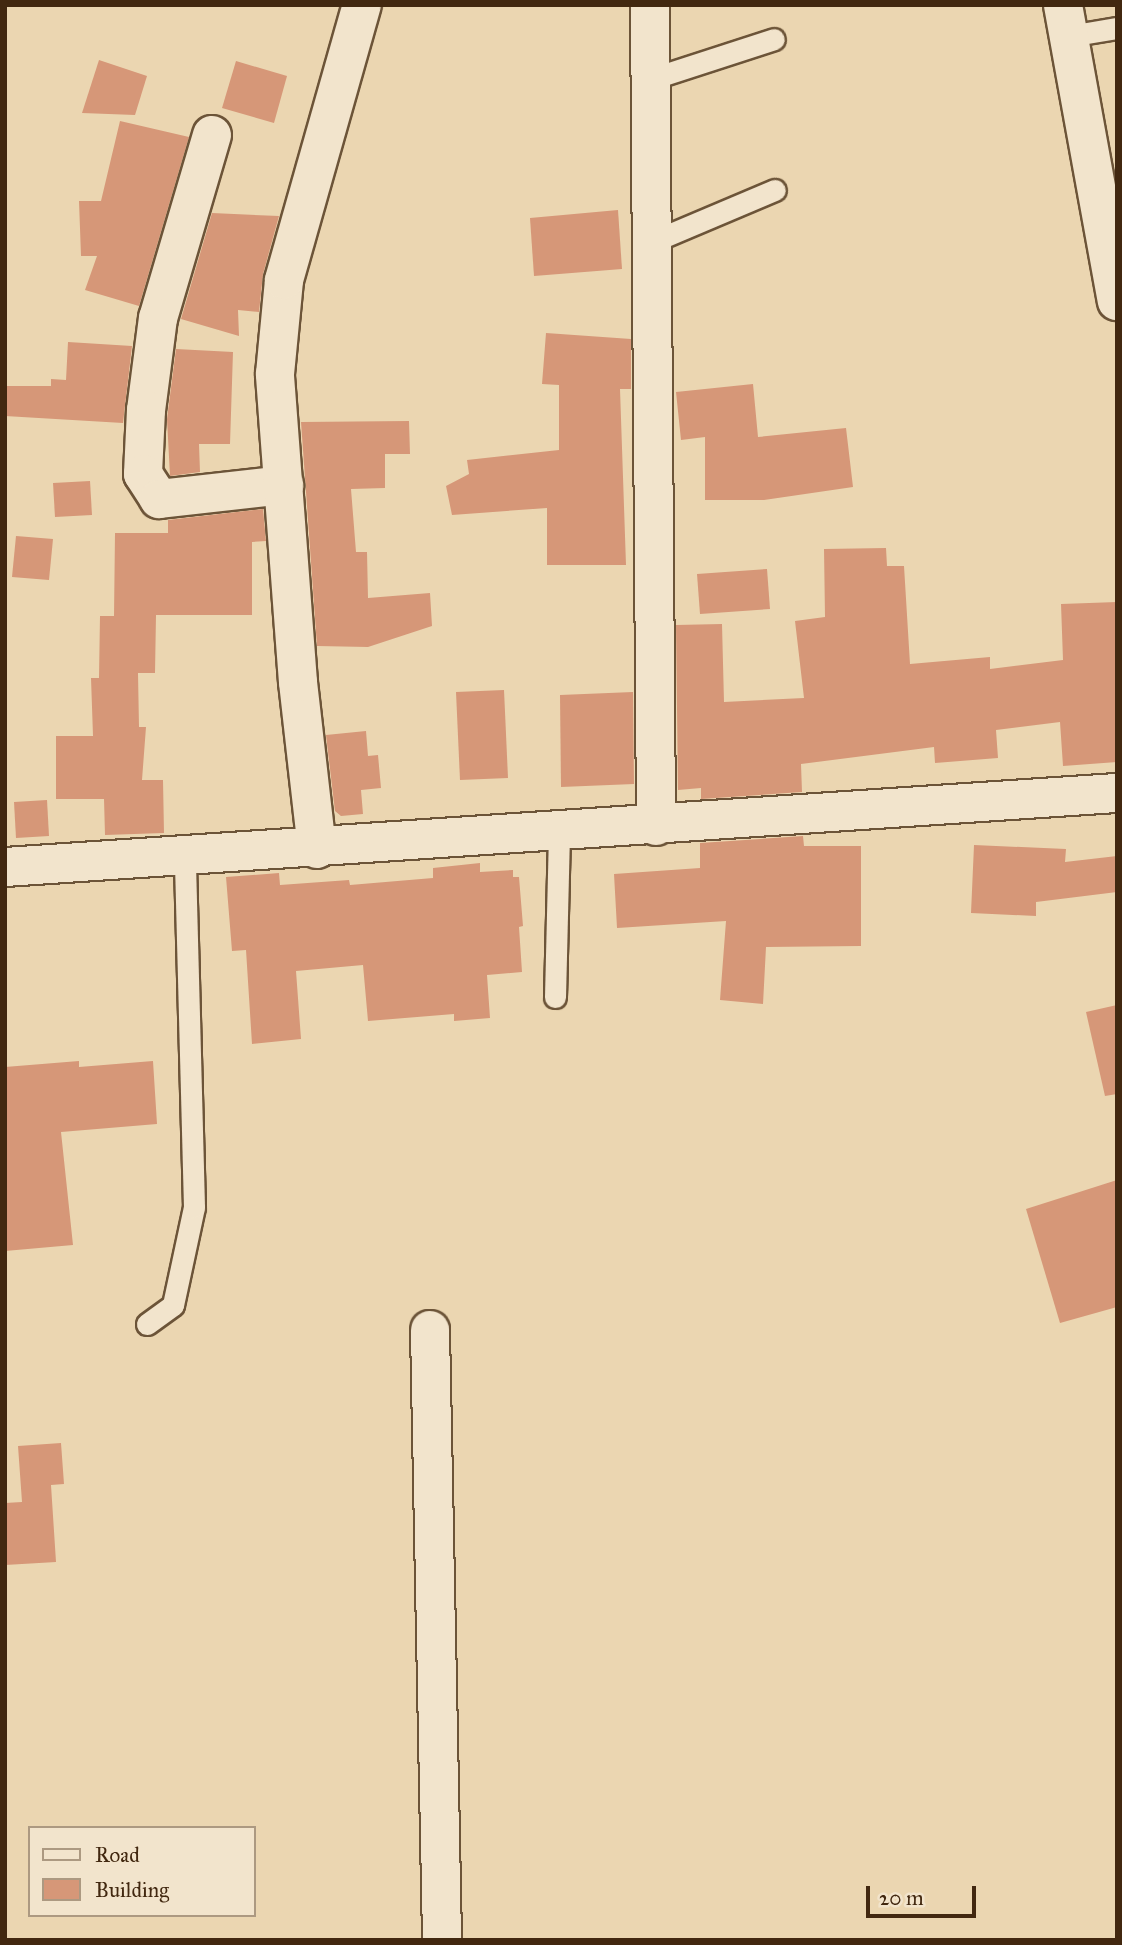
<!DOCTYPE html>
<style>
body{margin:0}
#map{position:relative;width:1122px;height:1945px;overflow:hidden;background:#ebd6b1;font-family:"IM FELL Great Primer",serif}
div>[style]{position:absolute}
.building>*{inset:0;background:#d69778}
.roads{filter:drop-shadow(2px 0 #6c5438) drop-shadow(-2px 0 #6c5438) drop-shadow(0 2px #6c5438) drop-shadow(0 -2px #6c5438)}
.lane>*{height:21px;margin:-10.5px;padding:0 10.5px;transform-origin:10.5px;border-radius:10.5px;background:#f2e4cc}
.street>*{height:38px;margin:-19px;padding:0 19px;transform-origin:19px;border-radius:19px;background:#f2e4cc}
.secondary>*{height:38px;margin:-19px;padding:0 19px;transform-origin:19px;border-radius:19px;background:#f2e4cc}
span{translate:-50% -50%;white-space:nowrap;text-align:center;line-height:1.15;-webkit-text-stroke:5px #f2e4cc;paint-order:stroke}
.frame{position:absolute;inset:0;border:7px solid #422810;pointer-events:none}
.legend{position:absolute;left:28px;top:1826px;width:228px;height:91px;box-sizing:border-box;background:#f2e4cc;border:2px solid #ac9981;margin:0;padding:9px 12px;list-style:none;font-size:21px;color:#422810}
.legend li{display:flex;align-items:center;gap:14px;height:35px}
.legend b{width:35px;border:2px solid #ac9981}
.scale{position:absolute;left:866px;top:1886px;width:110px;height:32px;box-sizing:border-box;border:4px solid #422810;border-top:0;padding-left:9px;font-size:21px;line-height:24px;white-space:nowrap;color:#422810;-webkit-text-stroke:5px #f2e4cc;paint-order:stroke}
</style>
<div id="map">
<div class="building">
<i style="clip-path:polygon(99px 60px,147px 76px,135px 115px,82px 113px)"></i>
<i style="clip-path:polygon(236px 61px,287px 76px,274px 123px,222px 108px)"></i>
<i style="clip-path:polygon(120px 121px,189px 137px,139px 306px,85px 290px,97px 256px,81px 256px,79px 201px,101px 201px)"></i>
<i style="clip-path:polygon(618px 210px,622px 269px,534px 276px,530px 218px)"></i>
<i style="clip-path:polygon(212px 213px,279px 216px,263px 274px,259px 312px,238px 310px,239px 336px,181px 319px)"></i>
<i style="clip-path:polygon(546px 333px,631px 339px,631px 389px,620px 389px,626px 565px,547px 565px,547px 508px,452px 515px,446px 486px,469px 474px,467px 460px,559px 450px,559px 385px,542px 384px)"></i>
<i style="clip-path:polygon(68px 342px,132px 346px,123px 423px,5px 416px,5px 386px,51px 386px,51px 379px,66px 380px)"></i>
<i style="clip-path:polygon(176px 349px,233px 352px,230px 444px,199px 444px,200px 472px,170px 476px,167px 419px)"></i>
<i style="clip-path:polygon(753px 384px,758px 437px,846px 428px,853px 487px,764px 500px,705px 500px,705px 437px,681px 440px,676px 392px)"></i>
<i style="clip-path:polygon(409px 421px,410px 454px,385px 454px,385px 488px,351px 489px,356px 552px,367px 552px,368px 598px,430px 593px,432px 626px,368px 647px,317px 646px,301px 422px)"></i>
<i style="clip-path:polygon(90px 481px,92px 515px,55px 517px,53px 483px)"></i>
<i style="clip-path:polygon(263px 509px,266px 541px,252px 542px,252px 615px,156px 615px,155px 673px,138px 673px,139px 727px,146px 727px,142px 780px,163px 780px,164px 833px,105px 835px,104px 799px,56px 799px,56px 736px,93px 736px,91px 678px,99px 678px,100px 616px,114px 616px,115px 533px,168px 533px,168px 520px)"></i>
<i style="clip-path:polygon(16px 536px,53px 539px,49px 580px,12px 577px)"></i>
<i style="clip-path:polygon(886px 548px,887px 566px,904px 566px,910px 664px,990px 657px,990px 669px,1063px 660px,1061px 604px,1117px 602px,1117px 762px,1063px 766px,1060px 722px,996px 730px,998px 758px,935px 763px,934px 747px,801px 764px,802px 792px,701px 799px,701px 788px,678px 790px,676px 625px,722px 624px,724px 702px,804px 698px,795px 621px,825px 617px,824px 549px)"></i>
<i style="clip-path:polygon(767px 569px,770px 609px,700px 614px,697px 574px)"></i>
<i style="clip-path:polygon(504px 690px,508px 778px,460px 780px,456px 692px)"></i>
<i style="clip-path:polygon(633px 692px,634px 784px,561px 787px,560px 695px)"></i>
<i style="clip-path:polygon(366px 731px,368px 756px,378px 755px,381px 788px,361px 790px,363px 814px,341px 816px,335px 811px,326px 735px)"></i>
<i style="clip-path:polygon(47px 800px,49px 836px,16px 838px,14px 802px)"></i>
<i style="clip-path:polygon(803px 836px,804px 846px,861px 846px,861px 946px,766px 947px,763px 1004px,720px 1000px,726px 921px,617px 928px,614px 874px,700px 868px,700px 843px)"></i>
<i style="clip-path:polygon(974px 845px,1066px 849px,1065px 862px,1117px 856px,1117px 892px,1036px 902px,1036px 916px,971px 913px)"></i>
<i style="clip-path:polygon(480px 863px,480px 872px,513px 870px,513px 877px,519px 877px,523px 926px,519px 927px,522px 972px,487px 975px,490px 1018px,454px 1021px,454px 1014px,368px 1021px,363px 965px,296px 971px,301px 1039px,252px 1044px,246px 950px,232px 951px,226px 877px,279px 873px,280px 885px,349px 880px,350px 885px,433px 878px,433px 868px)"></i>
<i style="clip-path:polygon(1117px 1005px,1117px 1094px,1105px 1096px,1086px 1012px)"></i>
<i style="clip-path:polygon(79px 1061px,79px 1067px,153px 1061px,157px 1124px,61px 1132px,73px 1245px,5px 1251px,5px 1067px)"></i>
<i style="clip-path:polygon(1117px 1180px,1117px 1307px,1060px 1323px,1026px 1209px)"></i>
<i style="clip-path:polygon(61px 1443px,64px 1484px,51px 1485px,56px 1562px,5px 1565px,5px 1503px,22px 1502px,18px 1446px)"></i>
</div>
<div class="roads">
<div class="lane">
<i style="left:1069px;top:36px;width:49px;rotate:-9.5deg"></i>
<i style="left:651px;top:79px;width:129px;rotate:-18deg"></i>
<i style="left:654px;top:241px;width:131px;rotate:-22.9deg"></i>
<i style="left:555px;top:997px;width:164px;rotate:-88.6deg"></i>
<i style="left:147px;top:1324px;width:32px;rotate:-36deg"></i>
<i style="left:173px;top:1305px;width:100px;rotate:-77.9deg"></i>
<i style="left:194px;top:1207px;width:350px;rotate:-91.5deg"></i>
</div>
<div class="street">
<i style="left:650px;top:5px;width:821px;rotate:89.58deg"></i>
<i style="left:212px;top:135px;width:191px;rotate:106.4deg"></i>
<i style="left:158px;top:318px;width:93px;rotate:97.4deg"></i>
<i style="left:146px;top:410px;width:64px;rotate:92.7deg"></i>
<i style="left:143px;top:474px;width:30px;rotate:57deg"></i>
<i style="left:159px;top:499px;width:126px;rotate:-6.4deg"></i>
<i style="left:317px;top:849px;width:168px;rotate:-96.5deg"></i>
<i style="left:298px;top:682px;width:309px;rotate:-94.3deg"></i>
<i style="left:275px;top:374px;width:94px;rotate:-84.5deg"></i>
<i style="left:284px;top:280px;width:286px;rotate:-74.2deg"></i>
<i style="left:430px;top:1330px;width:610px;rotate:88.87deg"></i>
</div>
<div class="secondary">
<i style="left:1063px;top:5px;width:301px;rotate:79.7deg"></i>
<i style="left:5px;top:867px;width:1114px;rotate:-3.81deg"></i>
</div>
</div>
<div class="frame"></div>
<ul class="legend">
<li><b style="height:9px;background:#f2e4cc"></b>Road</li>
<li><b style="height:19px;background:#d69778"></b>Building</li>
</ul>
<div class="scale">20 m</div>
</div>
